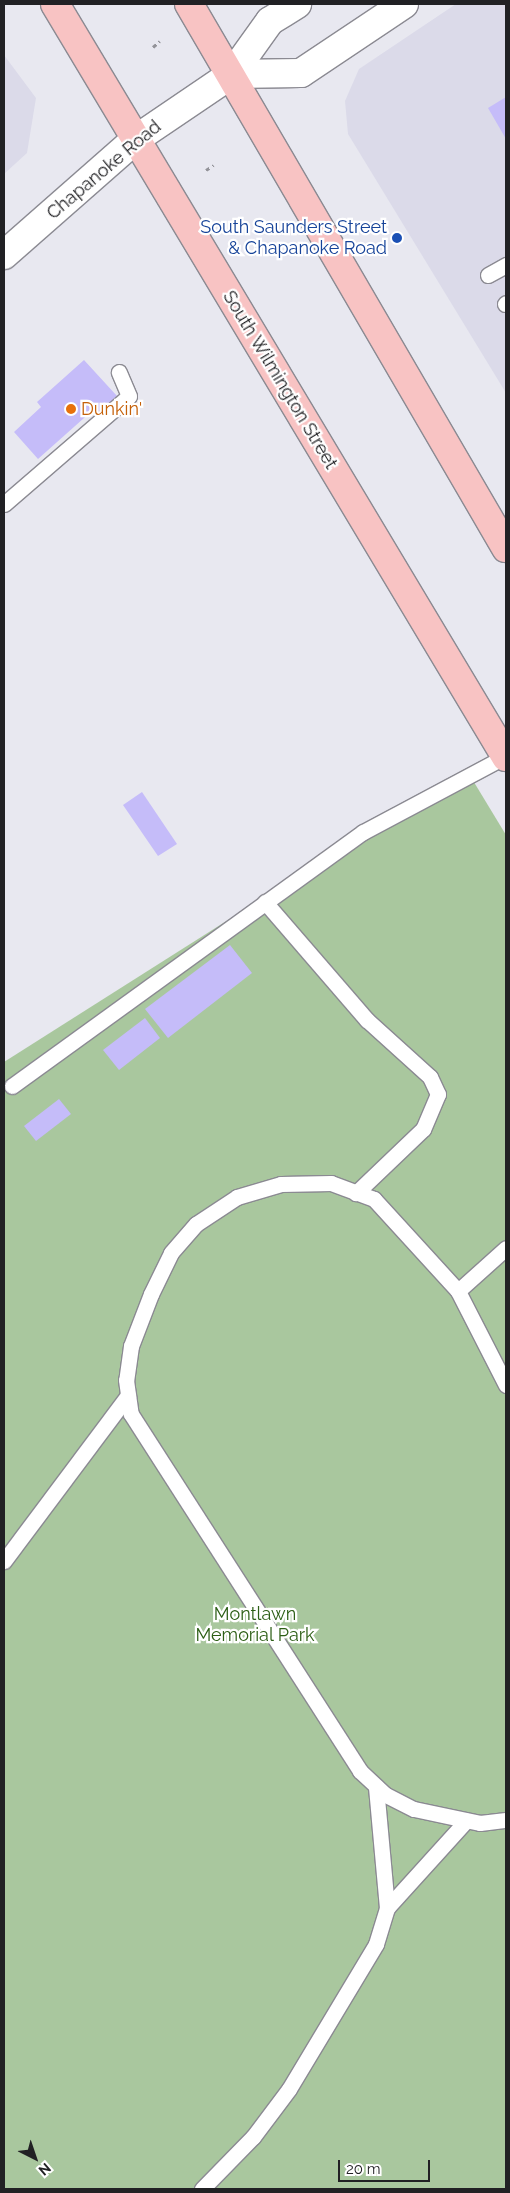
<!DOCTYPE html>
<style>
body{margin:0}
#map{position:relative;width:510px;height:2193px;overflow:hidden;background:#e8e8f0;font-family:Raleway,sans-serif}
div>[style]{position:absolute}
.built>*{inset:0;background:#dbdae9}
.green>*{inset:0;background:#a9c79e}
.building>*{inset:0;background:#c5bcf9}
.path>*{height:3px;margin-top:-1.5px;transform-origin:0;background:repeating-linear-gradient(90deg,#939399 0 4px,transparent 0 8px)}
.roads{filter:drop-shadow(1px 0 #8b8a92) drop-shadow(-1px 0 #8b8a92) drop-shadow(0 1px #8b8a92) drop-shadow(0 -1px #8b8a92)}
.service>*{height:15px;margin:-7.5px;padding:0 7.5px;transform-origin:7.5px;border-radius:7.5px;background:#fff}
.tertiary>*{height:28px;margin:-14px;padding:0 14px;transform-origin:14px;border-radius:14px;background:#fff}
.trunk>*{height:28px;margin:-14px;padding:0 14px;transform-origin:14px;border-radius:14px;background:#f8c3c3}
.dots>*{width:14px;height:14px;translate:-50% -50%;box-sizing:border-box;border:2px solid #fff;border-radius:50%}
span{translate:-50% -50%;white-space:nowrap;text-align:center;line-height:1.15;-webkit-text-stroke:4.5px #fff;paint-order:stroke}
.street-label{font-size:18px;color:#212124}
.transit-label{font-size:18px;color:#164399}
.right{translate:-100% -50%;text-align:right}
.food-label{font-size:18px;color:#c56008}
.left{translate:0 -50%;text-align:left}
.park-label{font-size:18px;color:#2c5e15}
.frame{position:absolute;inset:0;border:5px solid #212124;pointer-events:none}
.north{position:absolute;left:10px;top:2133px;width:50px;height:50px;-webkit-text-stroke:4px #fff;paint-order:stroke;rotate:139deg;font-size:14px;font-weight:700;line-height:20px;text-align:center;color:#212124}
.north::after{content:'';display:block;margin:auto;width:18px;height:22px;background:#212124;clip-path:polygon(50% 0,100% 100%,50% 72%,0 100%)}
.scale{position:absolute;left:338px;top:2160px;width:92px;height:22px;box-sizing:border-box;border:2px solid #212124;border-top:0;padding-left:6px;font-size:15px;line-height:18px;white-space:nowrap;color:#212124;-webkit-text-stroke:4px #fff;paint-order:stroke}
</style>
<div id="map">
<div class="built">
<i style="clip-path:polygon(456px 4px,506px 4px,506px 393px,348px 134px,345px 101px,359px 69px)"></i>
<i style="clip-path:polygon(4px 55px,36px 98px,27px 153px,4px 174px)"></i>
</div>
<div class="green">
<i style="clip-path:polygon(466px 769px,506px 835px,506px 2189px,4px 2189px,4px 1062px)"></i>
</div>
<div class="building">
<i style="clip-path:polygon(506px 97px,506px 139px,488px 108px)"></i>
<i style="clip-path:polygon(84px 360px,117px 396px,96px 414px,93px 410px,38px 459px,14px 432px,41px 407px,37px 402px)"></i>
<i style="clip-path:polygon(142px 792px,177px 844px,158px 856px,123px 805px)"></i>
<i style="clip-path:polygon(230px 945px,252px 973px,168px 1038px,145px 1009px)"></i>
<i style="clip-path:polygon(145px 1018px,160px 1038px,119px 1070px,103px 1050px)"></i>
<i style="clip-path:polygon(59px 1099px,71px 1114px,36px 1141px,24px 1126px)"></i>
</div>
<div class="path">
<i style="left:153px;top:47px;width:9px;rotate:-41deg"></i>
<i style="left:206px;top:170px;width:9px;rotate:-32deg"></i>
</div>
<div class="roads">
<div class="service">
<i style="left:488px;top:275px;width:21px;rotate:-29deg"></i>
<i style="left:505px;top:304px;width:1px;rotate:-45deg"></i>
<i style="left:4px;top:504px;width:165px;rotate:-40.8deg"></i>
<i style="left:129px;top:396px;width:26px;rotate:-113deg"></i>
<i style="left:265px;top:902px;width:156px;rotate:49.2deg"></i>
<i style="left:367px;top:1020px;width:85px;rotate:42.1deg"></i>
<i style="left:430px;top:1077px;width:19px;rotate:65deg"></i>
<i style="left:438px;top:1094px;width:38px;rotate:113deg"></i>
<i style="left:423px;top:1129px;width:93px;rotate:136.3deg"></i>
<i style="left:12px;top:1086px;width:433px;rotate:-35.9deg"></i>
<i style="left:363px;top:832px;width:162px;rotate:-28deg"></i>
<i style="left:458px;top:1291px;width:64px;rotate:-41.9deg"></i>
<i style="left:506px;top:1385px;width:106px;rotate:-117.1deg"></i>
<i style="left:458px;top:1291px;width:125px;rotate:-132.4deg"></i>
<i style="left:374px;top:1199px;width:46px;rotate:-159.6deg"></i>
<i style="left:331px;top:1183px;width:50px;rotate:178.9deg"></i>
<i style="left:281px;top:1184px;width:46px;rotate:163.5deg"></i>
<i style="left:237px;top:1197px;width:49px;rotate:146.6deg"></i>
<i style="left:196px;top:1224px;width:38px;rotate:131deg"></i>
<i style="left:171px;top:1253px;width:46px;rotate:116deg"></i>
<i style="left:151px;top:1294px;width:56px;rotate:111deg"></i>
<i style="left:131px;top:1346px;width:34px;rotate:98deg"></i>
<i style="left:126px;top:1380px;width:34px;rotate:82deg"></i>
<i style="left:131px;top:1414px;width:424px;rotate:57.3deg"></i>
<i style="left:360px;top:1771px;width:35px;rotate:43deg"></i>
<i style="left:386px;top:1795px;width:31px;rotate:27deg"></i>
<i style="left:414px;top:1809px;width:67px;rotate:12deg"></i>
<i style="left:480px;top:1823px;width:26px;rotate:-7deg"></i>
<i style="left:4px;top:1561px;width:207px;rotate:-53.2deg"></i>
<i style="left:387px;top:1908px;width:118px;rotate:-47.8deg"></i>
<i style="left:202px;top:2189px;width:73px;rotate:-45.6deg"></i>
<i style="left:253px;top:2137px;width:60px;rotate:-53.1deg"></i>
<i style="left:289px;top:2089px;width:169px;rotate:-59deg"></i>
<i style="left:376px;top:1944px;width:38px;rotate:-73deg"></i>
<i style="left:387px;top:1908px;width:122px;rotate:-95.2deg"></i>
</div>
<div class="tertiary">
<i style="left:232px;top:74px;width:69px;rotate:-0.8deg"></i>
<i style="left:301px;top:73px;width:124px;rotate:-33.8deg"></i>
<i style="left:4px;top:255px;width:176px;rotate:-41.3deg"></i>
<i style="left:136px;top:139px;width:116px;rotate:-34.1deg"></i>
<i style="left:232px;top:74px;width:65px;rotate:-54.4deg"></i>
<i style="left:270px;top:21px;width:32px;rotate:-32deg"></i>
</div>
<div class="trunk">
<i style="left:55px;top:4px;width:878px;rotate:59.08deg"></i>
<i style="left:189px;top:4px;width:630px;rotate:59.77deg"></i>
</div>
</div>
<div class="dots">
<i style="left:397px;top:238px;background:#1a4fb4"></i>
<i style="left:71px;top:409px;background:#e8710a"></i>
</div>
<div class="street-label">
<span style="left:104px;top:170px;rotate:-40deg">Chapanoke Road</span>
<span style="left:280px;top:380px;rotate:59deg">South Wilmington Street</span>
</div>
<div class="transit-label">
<span class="right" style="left:387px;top:238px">South Saunders Street<br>&amp; Chapanoke Road</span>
</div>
<div class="food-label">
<span class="left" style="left:81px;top:409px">Dunkin'</span>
</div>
<div class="park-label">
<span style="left:255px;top:1625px">Montlawn<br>Memorial Park</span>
</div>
<div class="frame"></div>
<div class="north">N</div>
<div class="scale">20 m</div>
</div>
